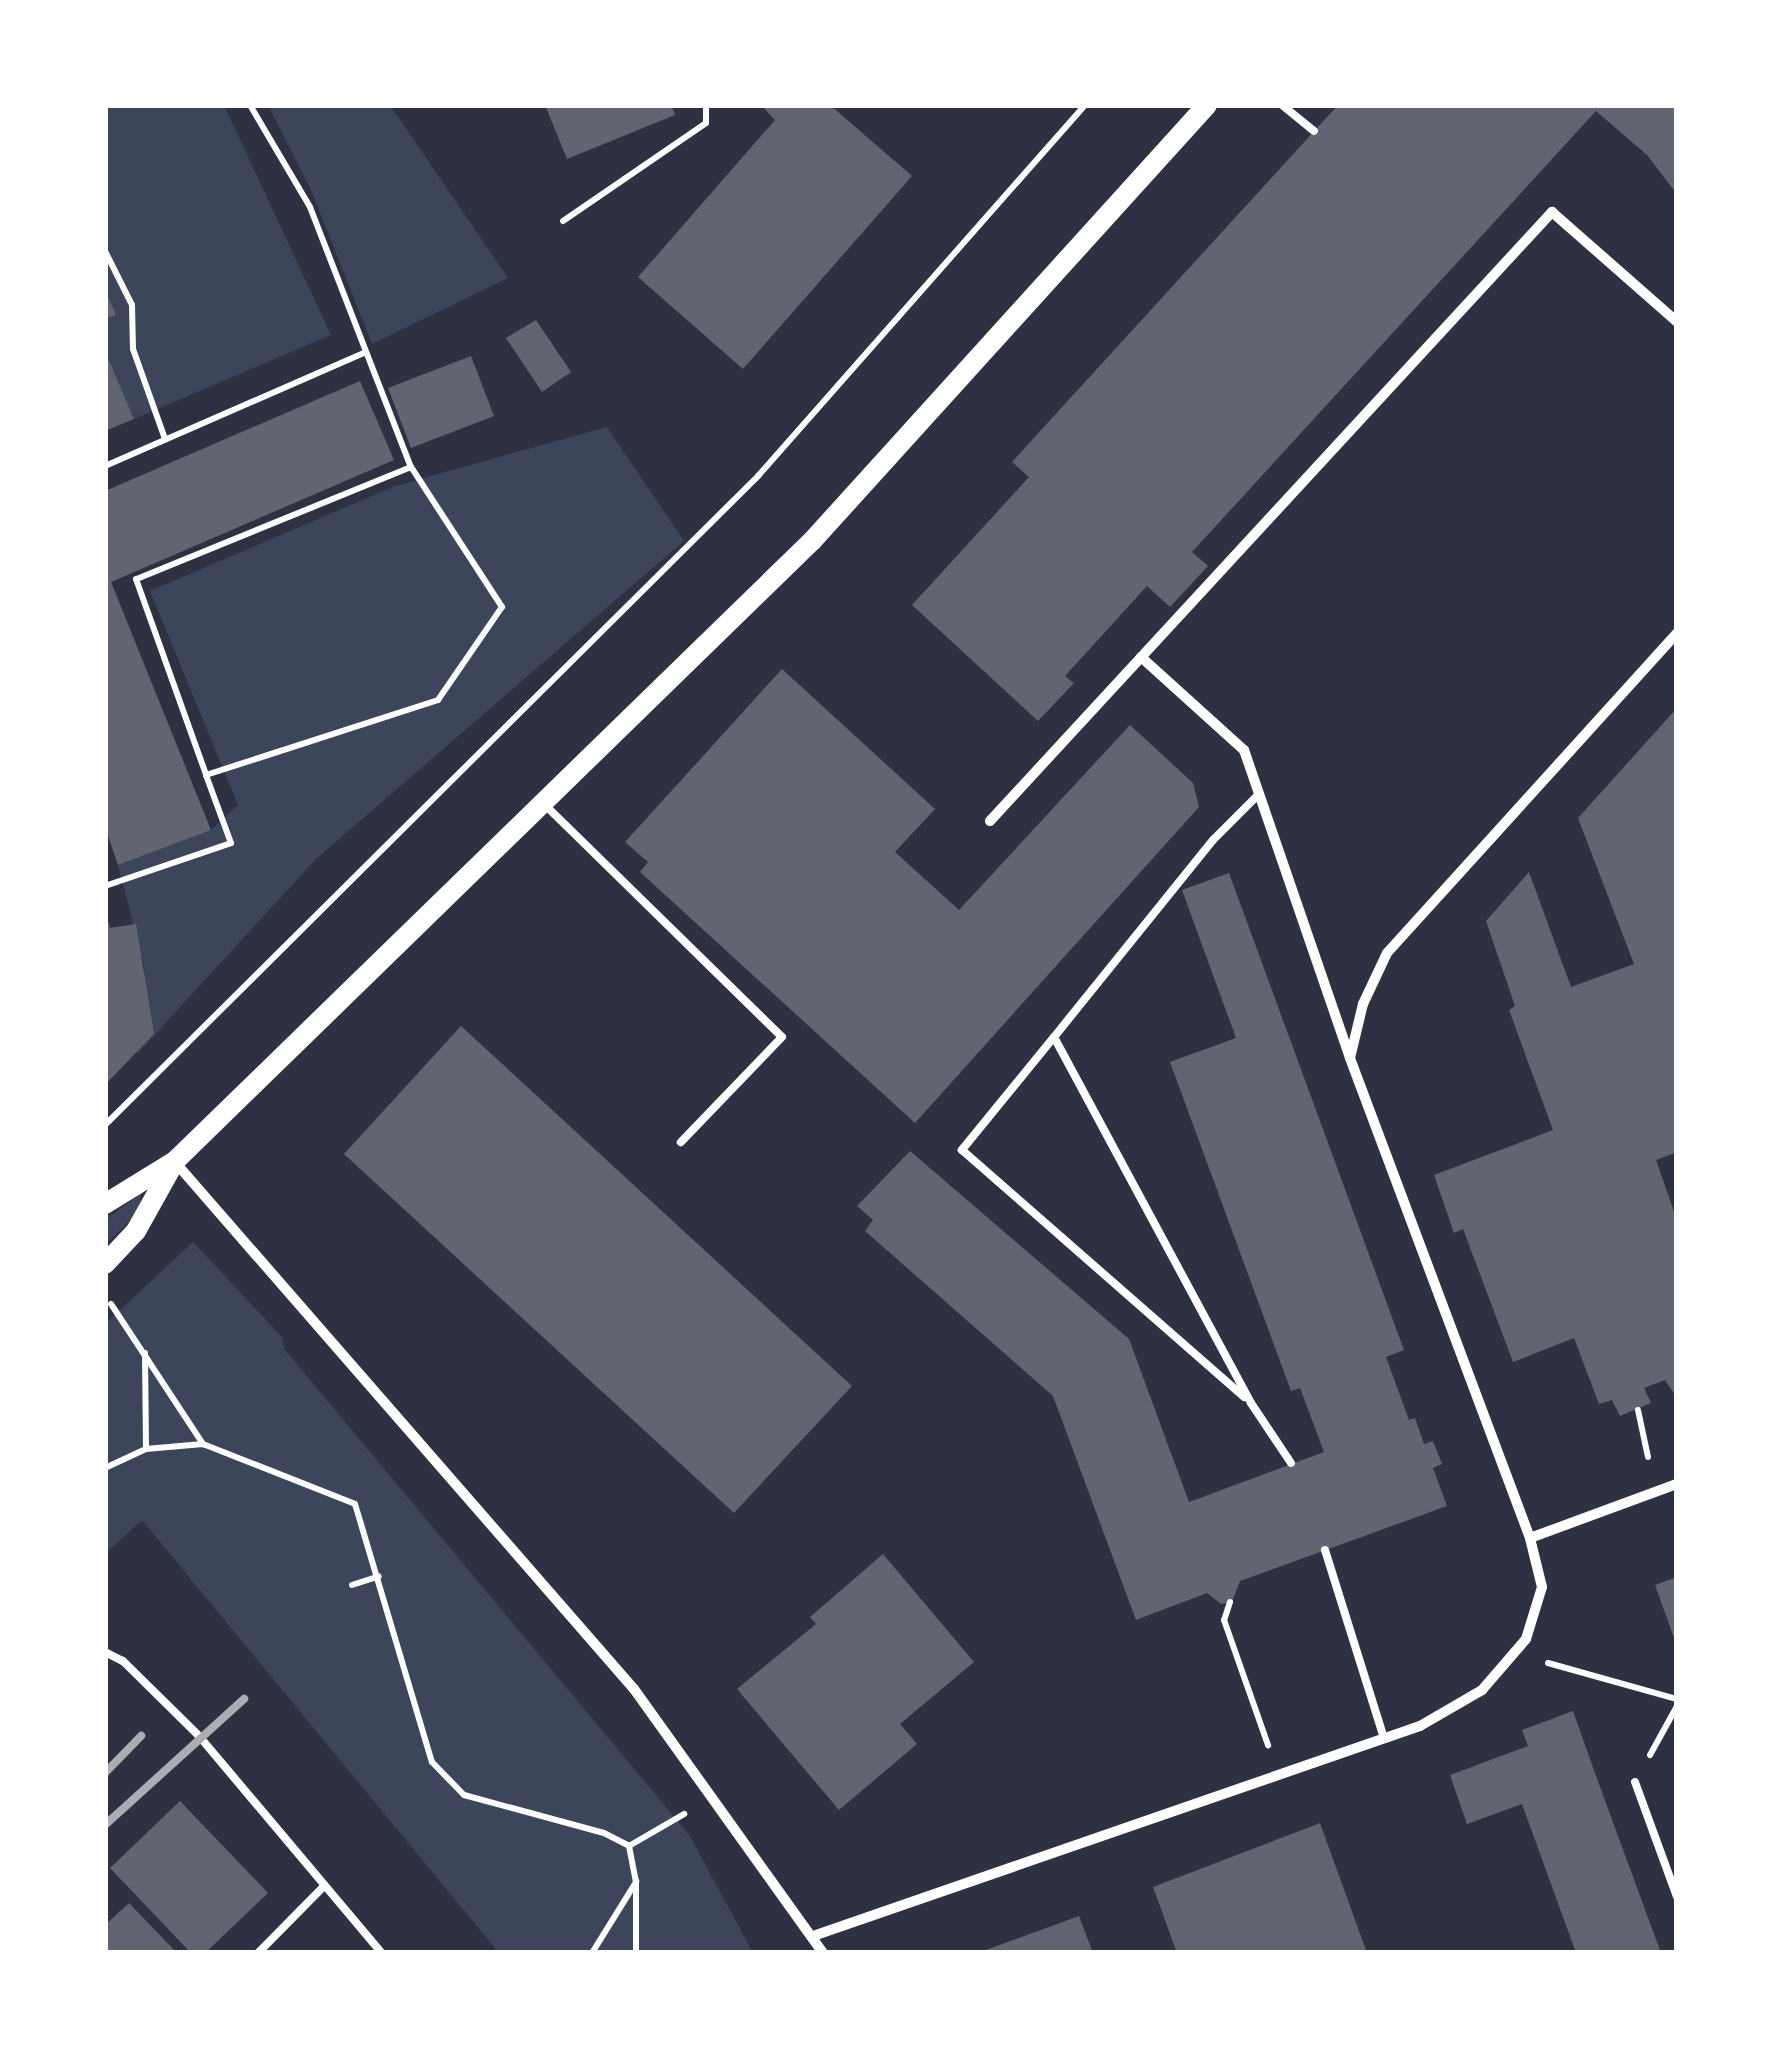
<!DOCTYPE html>
<style>
body{margin:0}
#map{position:relative;width:1782px;height:2058px;overflow:hidden;background:#2d3142;font-family:"Fira Sans Condensed",sans-serif}
div>[style]{position:absolute}
.green>*{inset:0;background:#3c4559}
.building>*{inset:0;background:#626471}
.path>*{height:6px;margin:-3px;padding:0 3px;transform-origin:3px;border-radius:3px;background:#fff}
.service>*{height:8px;margin:-4px;padding:0 4px;transform-origin:4px;border-radius:4px;background:#fff}
.minor>*{height:10px;margin:-5px;padding:0 5px;transform-origin:5px;border-radius:5px;background:#fff}
.secondary>*{height:20px;margin:-10px;padding:0 10px;transform-origin:10px;border-radius:10px;background:#fff}
.rail>*{height:8px;margin:-4px;padding:0 4px;transform-origin:4px;border-radius:4px;background:#abadb3}
span{translate:-50% -50%;white-space:nowrap;text-align:center;line-height:1.15;-webkit-text-stroke:9px #fff;paint-order:stroke}
.frame{position:absolute;inset:0;border:108px solid #fff;pointer-events:none}
</style>
<div id="map">
<div class="green">
<i style="clip-path:polygon(105px 105px,224px 105px,331px 335px,134px 419px,105px 351px,105px 319px,115px 314px,105px 290px)"></i>
<i style="clip-path:polygon(268px 105px,390px 105px,508px 278px,372px 344px,311px 190px)"></i>
<i style="clip-path:polygon(607px 427px,684px 541px,316px 859px,137px 1054px,120px 976px,145px 970px,118px 865px,211px 830px,238px 805px,150px 591px,395px 486px)"></i>
<i style="clip-path:polygon(141px 1193px,140px 1211px,105px 1245px,105px 1220px)"></i>
<i style="clip-path:polygon(193px 1242px,282px 1337px,285px 1350px,690px 1836px,753px 1953px,499px 1953px,142px 1520px,105px 1554px,105px 1324px)"></i>
</div>
<div class="building">
<i style="clip-path:polygon(545px 105px,671px 105px,675px 115px,567px 159px)"></i>
<i style="clip-path:polygon(761px 105px,830px 105px,912px 176px,743px 369px,638px 277px,775px 120px)"></i>
<i style="clip-path:polygon(1338px 105px,1677px 105px,1677px 194px,1647px 155px,1596px 111px,1192px 552px,1208px 566px,1170px 607px,1147px 586px,1065px 676px,1074px 683px,1038px 721px,912px 605px,1029px 477px,1012px 462px)"></i>
<i style="clip-path:polygon(105px 290px,116px 315px,105px 319px)"></i>
<i style="clip-path:polygon(536px 320px,571px 372px,542px 392px,506px 338px)"></i>
<i style="clip-path:polygon(105px 351px,134px 419px,105px 431px)"></i>
<i style="clip-path:polygon(471px 356px,494px 416px,411px 448px,388px 388px)"></i>
<i style="clip-path:polygon(360px 381px,394px 460px,111px 582px,211px 830px,118px 865px,105px 827px,105px 491px)"></i>
<i style="clip-path:polygon(782px 669px,935px 809px,895px 852px,959px 910px,1130px 725px,1193px 783px,1199px 807px,915px 1123px,640px 872px,648px 862px,625px 842px)"></i>
<i style="clip-path:polygon(1677px 708px,1677px 1152px,1656px 1160px,1677px 1220px,1677px 1398px,1665px 1380px,1644px 1388px,1651px 1403px,1620px 1416px,1612px 1400px,1599px 1404px,1574px 1338px,1513px 1362px,1463px 1229px,1454px 1233px,1434px 1175px,1553px 1130px,1509px 1010px,1515px 1006px,1486px 921px,1529px 872px,1571px 987px,1634px 964px,1578px 818px)"></i>
<i style="clip-path:polygon(1229px 873px,1404px 1350px,1386px 1357px,1409px 1420px,1415px 1418px,1424px 1444px,1433px 1441px,1442px 1464px,1433px 1468px,1447px 1506px,1240px 1581px,1232px 1602px,1221px 1604px,1207px 1593px,1136px 1620px,1053px 1396px,865px 1231px,873px 1220px,857px 1206px,910px 1151px,1129px 1339px,1189px 1502px,1324px 1452px,1300px 1388px,1291px 1391px,1170px 1062px,1236px 1038px,1182px 890px)"></i>
<i style="clip-path:polygon(105px 911px,110px 928px,136px 924px,154px 1034px,105px 1085px)"></i>
<i style="clip-path:polygon(461px 1026px,852px 1386px,734px 1513px,344px 1154px)"></i>
<i style="clip-path:polygon(883px 1554px,974px 1662px,900px 1724px,917px 1744px,839px 1810px,737px 1689px,816px 1624px,810px 1617px)"></i>
<i style="clip-path:polygon(1677px 1577px,1677px 1646px,1655px 1585px)"></i>
<i style="clip-path:polygon(1573px 1711px,1596px 1776px,1661px 1953px,1576px 1953px,1522px 1804px,1467px 1824px,1450px 1775px,1528px 1746px,1522px 1730px)"></i>
<i style="clip-path:polygon(180px 1801px,268px 1893px,205px 1953px,191px 1953px,110px 1868px)"></i>
<i style="clip-path:polygon(1320px 1823px,1367px 1953px,1177px 1953px,1153px 1887px)"></i>
<i style="clip-path:polygon(129px 1903px,177px 1953px,105px 1953px,105px 1925px)"></i>
<i style="clip-path:polygon(1079px 1916px,1093px 1953px,978px 1953px)"></i>
</div>
<div class="path">
<i style="left:250px;top:105px;width:118px;rotate:59.5deg"></i>
<i style="left:310px;top:207px;width:279px;rotate:68.8deg"></i>
<i style="left:411px;top:467px;width:297px;rotate:157.8deg"></i>
<i style="left:136px;top:579px;width:208px;rotate:70.3deg"></i>
<i style="left:206px;top:775px;width:244px;rotate:-17.9deg"></i>
<i style="left:438px;top:700px;width:113px;rotate:-55.5deg"></i>
<i style="left:502px;top:607px;width:167px;rotate:-123deg"></i>
<i style="left:563px;top:221px;width:173px;rotate:-34.4deg"></i>
<i style="left:706px;top:123px;width:18px;rotate:-90deg"></i>
<i style="left:105px;top:251px;width:60px;rotate:63.4deg"></i>
<i style="left:132px;top:305px;width:44px;rotate:88.7deg"></i>
<i style="left:133px;top:349px;width:96px;rotate:70.4deg"></i>
<i style="left:105px;top:466px;width:283px;rotate:-23.6deg"></i>
<i style="left:105px;top:886px;width:133px;rotate:-18.8deg"></i>
<i style="left:231px;top:843px;width:72px;rotate:-110.2deg"></i>
<i style="left:105px;top:1125px;width:921px;rotate:-44.82deg"></i>
<i style="left:758px;top:476px;width:495px;rotate:-48.6deg"></i>
<i style="left:111px;top:1304px;width:168px;rotate:56.7deg"></i>
<i style="left:145px;top:1353px;width:96px;rotate:89.4deg"></i>
<i style="left:1638px;top:1410px;width:48px;rotate:78deg"></i>
<i style="left:105px;top:1468px;width:45px;rotate:-24.9deg"></i>
<i style="left:146px;top:1449px;width:57px;rotate:-5deg"></i>
<i style="left:203px;top:1444px;width:163px;rotate:21.5deg"></i>
<i style="left:355px;top:1504px;width:269px;rotate:73.4deg"></i>
<i style="left:432px;top:1762px;width:46px;rotate:45.9deg"></i>
<i style="left:464px;top:1795px;width:145px;rotate:15.2deg"></i>
<i style="left:604px;top:1833px;width:28px;rotate:27deg"></i>
<i style="left:629px;top:1846px;width:36px;rotate:79deg"></i>
<i style="left:636px;top:1881px;width:72px;rotate:90deg"></i>
<i style="left:352px;top:1585px;width:28px;rotate:-18deg"></i>
<i style="left:1230px;top:1602px;width:19px;rotate:108deg"></i>
<i style="left:1224px;top:1620px;width:133px;rotate:70.6deg"></i>
<i style="left:1548px;top:1663px;width:134px;rotate:15.6deg"></i>
<i style="left:1650px;top:1755px;width:56px;rotate:-61.1deg"></i>
<i style="left:629px;top:1846px;width:64px;rotate:-30.2deg"></i>
<i style="left:592px;top:1953px;width:84px;rotate:-58.2deg"></i>
</div>
<div class="service">
<i style="left:1282px;top:105px;width:41px;rotate:39.1deg"></i>
<i style="left:1259px;top:794px;width:65px;rotate:135deg"></i>
<i style="left:1213px;top:840px;width:253px;rotate:128.9deg"></i>
<i style="left:1054px;top:1037px;width:416px;rotate:61.7deg"></i>
<i style="left:1251px;top:1403px;width:72px;rotate:56.3deg"></i>
<i style="left:543px;top:803px;width:334px;rotate:44.4deg"></i>
<i style="left:782px;top:1037px;width:146px;rotate:133.9deg"></i>
<i style="left:1054px;top:1037px;width:146px;rotate:129.2deg"></i>
<i style="left:962px;top:1150px;width:375px;rotate:41.2deg"></i>
<i style="left:1325px;top:1550px;width:197px;rotate:72.6deg"></i>
<i style="left:105px;top:1652px;width:20px;rotate:27deg"></i>
<i style="left:123px;top:1661px;width:107px;rotate:44.6deg"></i>
<i style="left:199px;top:1736px;width:284px;rotate:49.9deg"></i>
<i style="left:1635px;top:1782px;width:122px;rotate:69.9deg"></i>
<i style="left:258px;top:1953px;width:91px;rotate:-45.4deg"></i>
</div>
<div class="minor">
<i style="left:1141px;top:657px;width:139px;rotate:42.1deg"></i>
<i style="left:1244px;top:750px;width:325px;rotate:71deg"></i>
<i style="left:990px;top:821px;width:829px;rotate:-47.3deg"></i>
<i style="left:1552px;top:212px;width:167px;rotate:41.3deg"></i>
<i style="left:175px;top:1162px;width:699px;rotate:48.95deg"></i>
<i style="left:634px;top:1689px;width:325px;rotate:54.4deg"></i>
<i style="left:1530px;top:1538px;width:157px;rotate:-20.2deg"></i>
<i style="left:816px;top:1935px;width:639px;rotate:-19.09deg"></i>
<i style="left:1420px;top:1726px;width:72px;rotate:-30.1deg"></i>
<i style="left:1482px;top:1690px;width:67px;rotate:-49.2deg"></i>
<i style="left:1526px;top:1639px;width:54px;rotate:-72.9deg"></i>
<i style="left:1542px;top:1587px;width:50px;rotate:-103.8deg"></i>
<i style="left:1530px;top:1538px;width:513px;rotate:-110.56deg"></i>
<i style="left:1350px;top:1058px;width:56px;rotate:-76.5deg"></i>
<i style="left:1363px;top:1004px;width:56px;rotate:-64.8deg"></i>
<i style="left:1387px;top:953px;width:432px;rotate:-47.8deg"></i>
</div>
<div class="secondary">
<i style="left:105px;top:1204px;width:82px;rotate:-31.6deg"></i>
<i style="left:175px;top:1161px;width:889px;rotate:-44.23deg"></i>
<i style="left:812px;top:541px;width:588px;rotate:-47.82deg"></i>
<i style="left:105px;top:1264px;width:45px;rotate:-46.8deg"></i>
<i style="left:136px;top:1231px;width:78px;rotate:-60.8deg"></i>
</div>
<div class="rail">
<i style="left:105px;top:1773px;width:52px;rotate:-45.8deg"></i>
<i style="left:105px;top:1825px;width:188px;rotate:-42.2deg"></i>
</div>
<div class="frame"></div>
</div>
